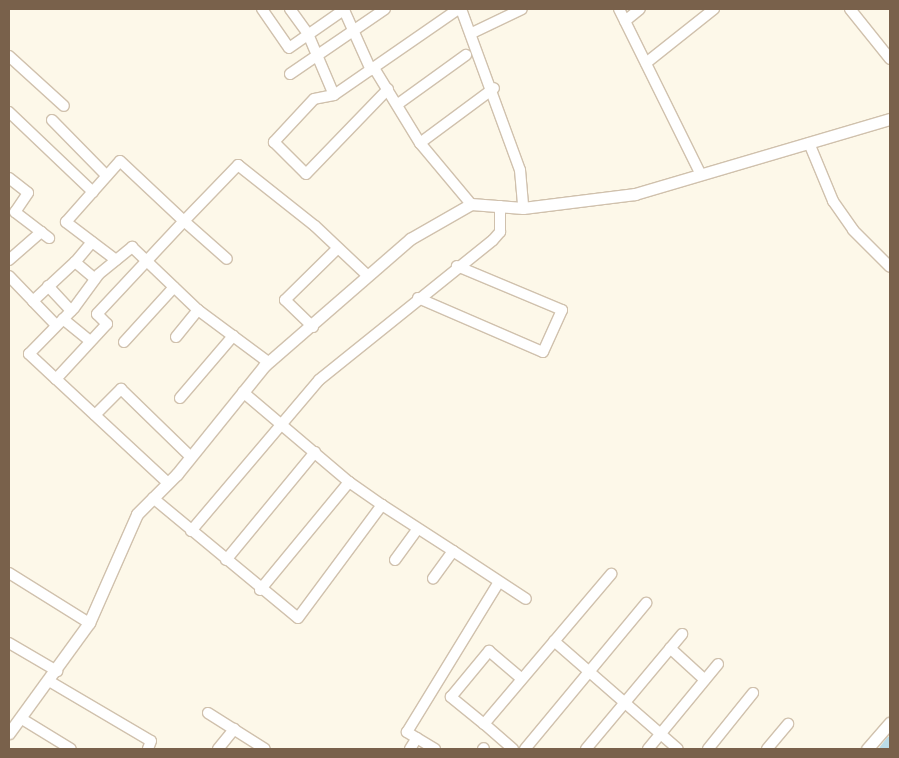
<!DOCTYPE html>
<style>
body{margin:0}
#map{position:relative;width:899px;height:758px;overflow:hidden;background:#fdf8e9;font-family:"Exo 2",sans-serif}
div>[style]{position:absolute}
.canal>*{height:9px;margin:-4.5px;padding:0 4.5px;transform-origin:4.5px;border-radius:4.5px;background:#bbdce8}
.roads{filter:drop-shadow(1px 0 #d0c1ad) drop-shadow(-1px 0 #d0c1ad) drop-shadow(0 1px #d0c1ad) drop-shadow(0 -1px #d0c1ad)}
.minor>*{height:10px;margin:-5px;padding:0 5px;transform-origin:5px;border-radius:5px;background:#fff}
.tertiary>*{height:11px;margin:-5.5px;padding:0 5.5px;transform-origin:5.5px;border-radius:5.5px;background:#fff}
span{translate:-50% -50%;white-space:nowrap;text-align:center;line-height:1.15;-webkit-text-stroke:5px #fffbf0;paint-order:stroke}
.frame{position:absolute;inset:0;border:10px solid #79614b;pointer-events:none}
</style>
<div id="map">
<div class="canal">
<i style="left:883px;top:749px;width:11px;rotate:-52deg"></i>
</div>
<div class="roads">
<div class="minor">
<i style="left:262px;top:9px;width:47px;rotate:55.3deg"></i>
<i style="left:289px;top:48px;width:68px;rotate:-34.9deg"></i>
<i style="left:290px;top:9px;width:31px;rotate:54deg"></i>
<i style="left:308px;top:34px;width:66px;rotate:66.9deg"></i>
<i style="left:334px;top:95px;width:151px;rotate:-34.7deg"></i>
<i style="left:461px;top:9px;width:171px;rotate:69.9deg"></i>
<i style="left:520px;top:170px;width:38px;rotate:85deg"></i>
<i style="left:619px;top:9px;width:185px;rotate:63.7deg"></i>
<i style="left:850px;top:9px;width:64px;rotate:51.3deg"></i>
<i style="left:344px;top:10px;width:66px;rotate:65.8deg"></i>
<i style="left:625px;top:21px;width:19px;rotate:-39deg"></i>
<i style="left:472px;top:33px;width:55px;rotate:-25.6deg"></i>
<i style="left:9px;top:56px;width:74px;rotate:42.3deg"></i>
<i style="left:646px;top:63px;width:87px;rotate:-38.5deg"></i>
<i style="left:374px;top:68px;width:88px;rotate:58.5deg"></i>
<i style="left:420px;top:143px;width:80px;rotate:50.1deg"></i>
<i style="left:290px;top:74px;width:115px;rotate:-34.4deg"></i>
<i style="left:334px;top:95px;width:20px;rotate:169deg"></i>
<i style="left:314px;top:99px;width:59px;rotate:132.9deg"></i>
<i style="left:274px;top:142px;width:45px;rotate:45deg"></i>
<i style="left:306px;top:174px;width:118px;rotate:-46deg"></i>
<i style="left:398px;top:104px;width:84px;rotate:-35.8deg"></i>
<i style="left:9px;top:112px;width:116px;rotate:43.6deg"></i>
<i style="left:52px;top:120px;width:78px;rotate:45.5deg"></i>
<i style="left:420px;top:143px;width:92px;rotate:-36.6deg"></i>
<i style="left:809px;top:143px;width:63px;rotate:67.5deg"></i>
<i style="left:833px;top:201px;width:35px;rotate:55deg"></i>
<i style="left:853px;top:230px;width:52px;rotate:45deg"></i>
<i style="left:9px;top:178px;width:24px;rotate:38deg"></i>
<i style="left:28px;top:193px;width:23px;rotate:124deg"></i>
<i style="left:15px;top:212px;width:43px;rotate:37.4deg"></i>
<i style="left:92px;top:242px;width:26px;rotate:130deg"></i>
<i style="left:75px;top:262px;width:26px;rotate:40deg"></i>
<i style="left:9px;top:260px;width:43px;rotate:-41.2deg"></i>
<i style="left:116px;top:260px;width:63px;rotate:-142.8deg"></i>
<i style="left:66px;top:222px;width:81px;rotate:-48.5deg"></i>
<i style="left:120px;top:161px;width:88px;rotate:43.2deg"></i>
<i style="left:184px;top:221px;width:78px;rotate:-46deg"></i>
<i style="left:238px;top:165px;width:98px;rotate:38.4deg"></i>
<i style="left:315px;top:226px;width:73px;rotate:43.3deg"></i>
<i style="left:9px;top:276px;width:35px;rotate:46deg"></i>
<i style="left:48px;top:286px;width:34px;rotate:47deg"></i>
<i style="left:418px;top:298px;width:136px;rotate:23.4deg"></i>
<i style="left:543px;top:352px;width:46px;rotate:-65.7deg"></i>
<i style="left:562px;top:310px;width:114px;rotate:-157.3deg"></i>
<i style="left:63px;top:319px;width:35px;rotate:39deg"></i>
<i style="left:56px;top:325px;width:33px;rotate:-134deg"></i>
<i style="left:33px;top:301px;width:57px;rotate:-42.9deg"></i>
<i style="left:313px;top:327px;width:39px;rotate:-136deg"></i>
<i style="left:285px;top:300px;width:74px;rotate:-44.5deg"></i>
<i style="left:176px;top:337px;width:35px;rotate:-51deg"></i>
<i style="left:124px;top:342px;width:74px;rotate:-47.7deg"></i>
<i style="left:56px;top:379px;width:37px;rotate:-137deg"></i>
<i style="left:29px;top:354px;width:64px;rotate:-45.6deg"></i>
<i style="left:74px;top:308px;width:42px;rotate:-53.7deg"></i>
<i style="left:99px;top:274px;width:43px;rotate:-39.3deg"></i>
<i style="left:132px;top:247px;width:91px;rotate:43.7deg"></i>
<i style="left:198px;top:310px;width:87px;rotate:36.6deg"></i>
<i style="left:180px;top:398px;width:82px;rotate:-49.5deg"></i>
<i style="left:95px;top:415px;width:37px;rotate:-45deg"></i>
<i style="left:121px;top:389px;width:98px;rotate:44.2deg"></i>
<i style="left:168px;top:483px;width:153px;rotate:-137.1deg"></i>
<i style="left:56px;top:379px;width:75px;rotate:-47.2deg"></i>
<i style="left:107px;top:324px;width:14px;rotate:-135deg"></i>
<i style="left:97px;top:314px;width:127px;rotate:-46.9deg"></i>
<i style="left:184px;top:221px;width:57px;rotate:41.5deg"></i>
<i style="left:153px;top:498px;width:188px;rotate:39.6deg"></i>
<i style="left:298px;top:618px;width:141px;rotate:-53.4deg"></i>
<i style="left:382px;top:505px;width:40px;rotate:-145.1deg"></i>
<i style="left:349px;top:482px;width:139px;rotate:-139.7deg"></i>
<i style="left:382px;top:505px;width:85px;rotate:32.9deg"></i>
<i style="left:453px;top:551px;width:34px;rotate:126deg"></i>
<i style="left:191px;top:531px;width:198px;rotate:-49.7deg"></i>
<i style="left:319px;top:380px;width:223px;rotate:-38.8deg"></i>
<i style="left:493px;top:240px;width:11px;rotate:-49deg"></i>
<i style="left:500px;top:232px;width:26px;rotate:-90deg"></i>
<i style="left:453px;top:551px;width:87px;rotate:33.3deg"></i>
<i style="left:226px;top:560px;width:140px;rotate:-50.5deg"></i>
<i style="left:395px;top:560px;width:37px;rotate:-54deg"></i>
<i style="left:9px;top:573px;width:94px;rotate:32deg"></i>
<i style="left:260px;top:590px;width:140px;rotate:-50.5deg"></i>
<i style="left:554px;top:641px;width:164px;rotate:41.1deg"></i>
<i style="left:9px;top:643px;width:56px;rotate:30.3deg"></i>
<i style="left:670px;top:648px;width:47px;rotate:42.4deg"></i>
<i style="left:49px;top:681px;width:118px;rotate:30.5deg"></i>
<i style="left:151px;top:741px;width:9px;rotate:111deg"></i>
<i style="left:208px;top:713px;width:67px;rotate:32.3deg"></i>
<i style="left:22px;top:719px;width:57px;rotate:31.5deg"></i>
<i style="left:484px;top:724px;width:43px;rotate:-140.7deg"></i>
<i style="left:451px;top:697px;width:60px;rotate:-50.4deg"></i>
<i style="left:489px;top:651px;width:43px;rotate:40.3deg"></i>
<i style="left:218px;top:749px;width:26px;rotate:-51deg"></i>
<i style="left:410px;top:749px;width:13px;rotate:-58deg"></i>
<i style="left:435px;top:749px;width:33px;rotate:-149deg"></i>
<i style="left:407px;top:732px;width:176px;rotate:-58.5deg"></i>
<i style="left:483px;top:749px;width:1px;rotate:-45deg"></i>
<i style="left:513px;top:749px;width:38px;rotate:-139deg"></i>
<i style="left:484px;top:724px;width:197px;rotate:-49.7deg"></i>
<i style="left:525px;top:749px;width:190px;rotate:-50.3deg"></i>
<i style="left:586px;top:749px;width:150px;rotate:-50.1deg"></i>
<i style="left:648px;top:749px;width:110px;rotate:-50.5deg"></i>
<i style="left:708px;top:749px;width:72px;rotate:-51.2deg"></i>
<i style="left:767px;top:749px;width:33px;rotate:-50deg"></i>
</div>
<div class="tertiary">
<i style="left:9px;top:733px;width:136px;rotate:-54deg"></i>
<i style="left:89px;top:623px;width:119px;rotate:-66.2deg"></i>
<i style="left:137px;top:514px;width:57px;rotate:-45deg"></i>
<i style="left:177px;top:474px;width:139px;rotate:-51.1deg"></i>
<i style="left:264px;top:366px;width:194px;rotate:-41deg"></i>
<i style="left:410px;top:239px;width:70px;rotate:-29.8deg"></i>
<i style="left:471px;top:204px;width:52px;rotate:4.4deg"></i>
<i style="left:523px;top:208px;width:113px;rotate:-7.1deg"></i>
<i style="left:635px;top:194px;width:266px;rotate:-16.4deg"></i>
<i style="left:867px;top:749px;width:35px;rotate:-49deg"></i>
</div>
</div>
<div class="frame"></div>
</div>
